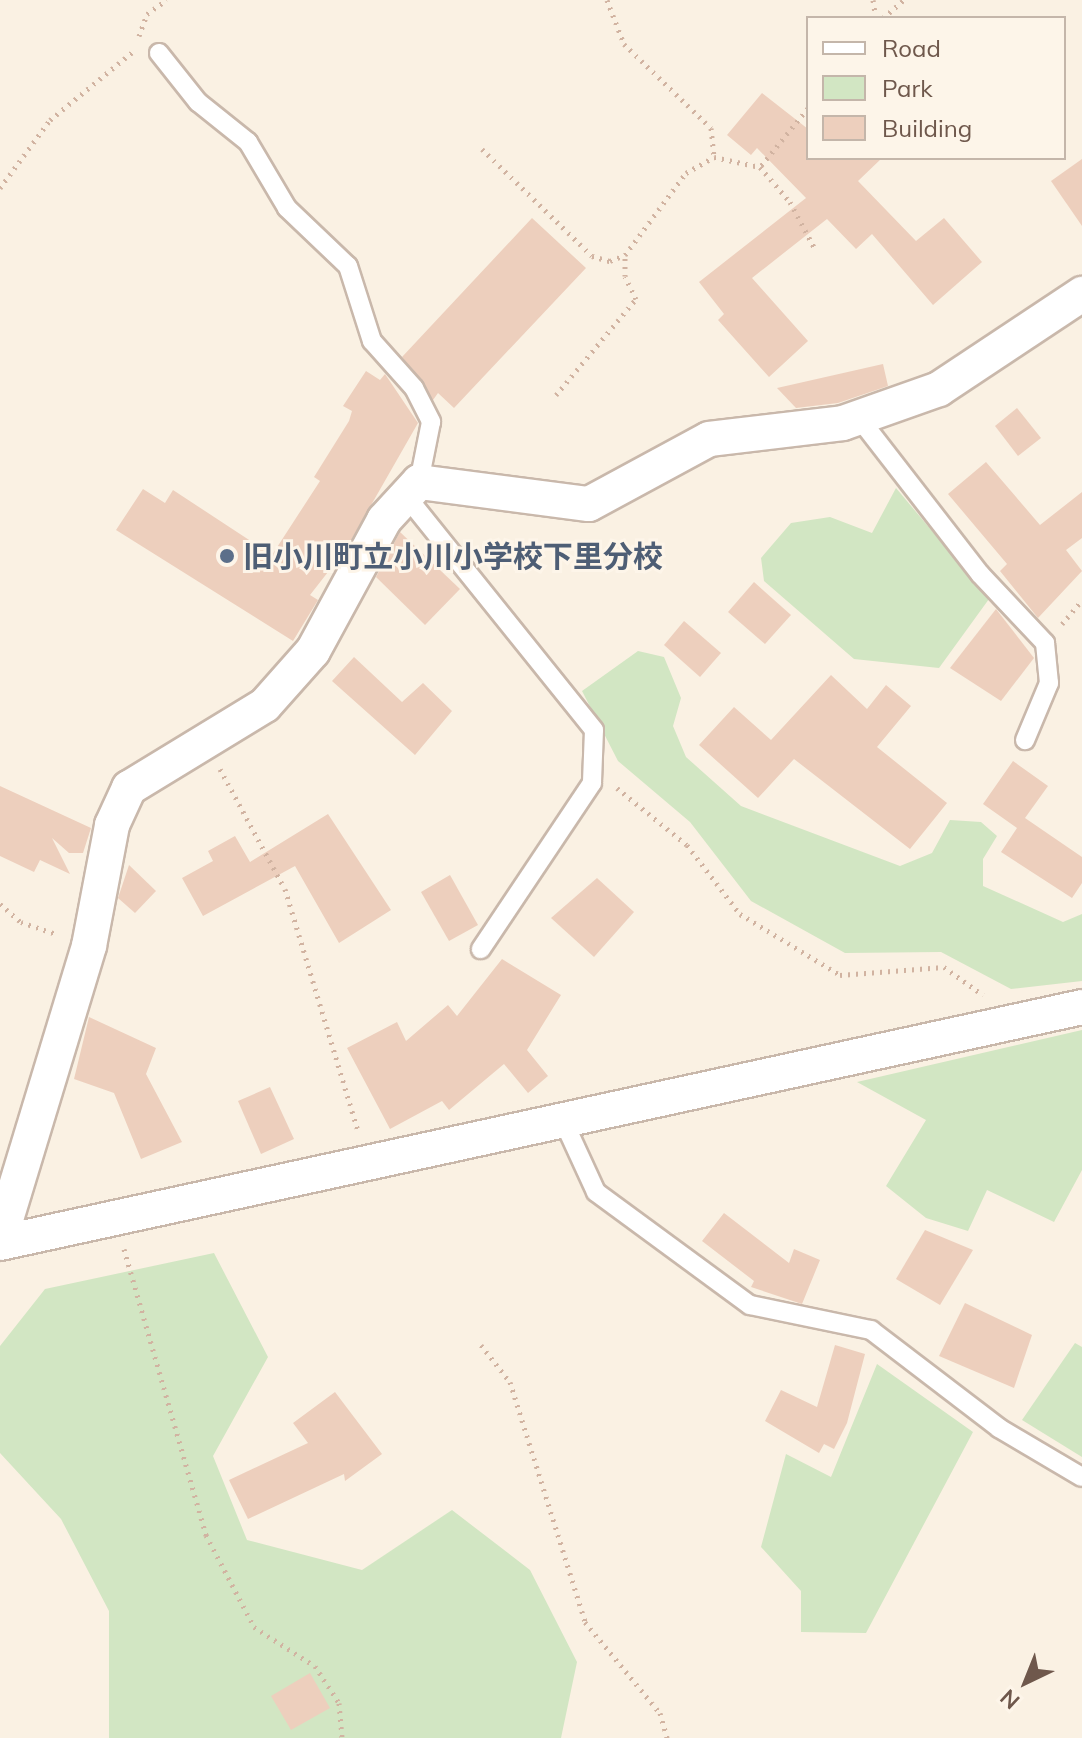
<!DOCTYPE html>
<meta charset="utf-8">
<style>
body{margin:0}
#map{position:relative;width:1082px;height:1738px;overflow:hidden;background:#faf1e3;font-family:Mulish,"Noto Sans JP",sans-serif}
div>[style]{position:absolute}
.green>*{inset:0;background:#d2e6c3}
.building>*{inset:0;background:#edcfbd}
.path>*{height:5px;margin-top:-2.5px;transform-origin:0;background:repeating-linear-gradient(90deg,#d1b3a1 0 2px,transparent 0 8px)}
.roads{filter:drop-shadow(2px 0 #c9b8ab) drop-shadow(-2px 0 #c9b8ab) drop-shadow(0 2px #c9b8ab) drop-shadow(0 -2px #c9b8ab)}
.service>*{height:18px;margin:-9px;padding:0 9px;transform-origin:9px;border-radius:9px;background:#fff}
.minor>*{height:34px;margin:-17px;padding:0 17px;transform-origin:17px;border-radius:17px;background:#fff}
.dots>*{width:22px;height:22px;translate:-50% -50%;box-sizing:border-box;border:4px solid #fdf5e9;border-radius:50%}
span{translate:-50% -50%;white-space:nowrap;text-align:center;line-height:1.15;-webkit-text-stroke:6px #fdf5e9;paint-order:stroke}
.service-label{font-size:30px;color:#4e5e75;font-weight:700}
.left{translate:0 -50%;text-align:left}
.legend{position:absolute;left:806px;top:16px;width:260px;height:144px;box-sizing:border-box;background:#fdf5e9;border:2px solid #c4b6aa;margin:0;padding:10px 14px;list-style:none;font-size:24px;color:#6f584c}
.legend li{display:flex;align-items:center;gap:16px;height:40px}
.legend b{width:40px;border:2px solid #c4b6aa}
.north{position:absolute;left:986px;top:1642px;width:80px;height:80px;-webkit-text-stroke:6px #fdf5e9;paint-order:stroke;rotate:223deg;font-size:22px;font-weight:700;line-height:32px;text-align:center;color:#6f584c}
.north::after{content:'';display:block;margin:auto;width:28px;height:36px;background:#6f584c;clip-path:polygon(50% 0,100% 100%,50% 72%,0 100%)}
</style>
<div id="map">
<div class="green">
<i style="clip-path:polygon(896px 488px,989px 599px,939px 668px,854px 659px,764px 581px,761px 558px,791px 523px,830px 517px,872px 533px)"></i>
<i style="clip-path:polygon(638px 651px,664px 657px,681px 698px,673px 726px,686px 757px,741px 806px,900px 866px,932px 853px,950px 820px,981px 822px,997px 836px,983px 859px,983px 886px,1063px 922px,1082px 914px,1082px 981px,1011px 989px,941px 952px,845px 953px,751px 901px,690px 822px,618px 761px,582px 691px)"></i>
<i style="clip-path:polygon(1082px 1030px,1082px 1170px,1054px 1222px,987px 1190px,968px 1231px,926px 1218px,886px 1186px,926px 1120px,857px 1082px)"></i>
<i style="clip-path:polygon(214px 1253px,268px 1357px,213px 1456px,247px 1540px,362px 1570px,452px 1510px,530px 1570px,577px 1662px,561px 1738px,109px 1738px,109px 1611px,61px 1519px,0 1453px,0 1346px,45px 1289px)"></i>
<i style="clip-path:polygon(1075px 1343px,1082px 1347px,1082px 1457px,1022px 1420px)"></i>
<i style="clip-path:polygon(877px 1364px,973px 1432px,866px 1633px,801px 1632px,801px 1591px,761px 1547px,786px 1454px,831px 1477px)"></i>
</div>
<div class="building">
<i style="clip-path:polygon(762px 93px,808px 129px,808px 158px,882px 158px,858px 181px,916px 241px,944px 218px,982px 262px,933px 305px,872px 234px,856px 249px,827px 219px,752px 278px,808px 341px,769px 377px,718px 320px,724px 314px,699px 282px,806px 198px,757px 148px,751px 155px,727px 135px)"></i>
<i style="clip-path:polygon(1082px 159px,1082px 226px,1051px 181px)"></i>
<i style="clip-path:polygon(532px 218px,586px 268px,454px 408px,438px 393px,433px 400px,402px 357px)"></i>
<i style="clip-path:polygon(883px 364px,888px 386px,838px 403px,796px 408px,777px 388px)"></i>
<i style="clip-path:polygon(366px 371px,380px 380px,385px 374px,418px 423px,346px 549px,310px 595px,318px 600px,293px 641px,116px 530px,143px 489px,165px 503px,173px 490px,272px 555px,320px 481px,314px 477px,349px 421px,352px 411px,343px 406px)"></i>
<i style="clip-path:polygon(1017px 408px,1041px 438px,1018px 456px,995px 426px)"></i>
<i style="clip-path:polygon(986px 462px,1040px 525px,1082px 492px,1082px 538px,1066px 550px,1082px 571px,1038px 618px,1000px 571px,1007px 564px,948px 494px)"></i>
<i style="clip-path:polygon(400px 532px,460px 589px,425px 625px,376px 577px)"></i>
<i style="clip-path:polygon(754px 582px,791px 615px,765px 644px,728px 612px)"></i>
<i style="clip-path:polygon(996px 609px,1034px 658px,1001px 701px,950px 668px)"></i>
<i style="clip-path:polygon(684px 621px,721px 653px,700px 677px,664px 645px)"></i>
<i style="clip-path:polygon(354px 657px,402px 702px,423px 683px,452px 711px,415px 755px,332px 681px)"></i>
<i style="clip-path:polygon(831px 675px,867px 709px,886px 685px,911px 706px,877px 747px,947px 803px,910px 849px,794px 759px,758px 798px,699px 745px,734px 707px,771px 740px)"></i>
<i style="clip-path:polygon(1013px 761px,1048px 786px,1025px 818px,1082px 857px,1082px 883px,1072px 898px,1001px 852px,1017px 828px,983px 804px)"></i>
<i style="clip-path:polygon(0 786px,91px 828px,83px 853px,69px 853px,52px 838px,70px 874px,40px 860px,34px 872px,0 856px)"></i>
<i style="clip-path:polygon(328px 814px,391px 910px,339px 943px,295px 866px,203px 916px,182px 878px,213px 861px,208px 851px,235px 836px,250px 862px)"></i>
<i style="clip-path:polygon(129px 865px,156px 891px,135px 913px,118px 898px)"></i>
<i style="clip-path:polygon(450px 875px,478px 925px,449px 941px,421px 892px)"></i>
<i style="clip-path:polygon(597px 878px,634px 912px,594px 957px,551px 918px)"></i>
<i style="clip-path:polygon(502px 959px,561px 995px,527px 1050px,548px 1076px,528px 1093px,504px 1064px,449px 1110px,442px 1101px,390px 1129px,347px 1048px,397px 1022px,406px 1041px,448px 1005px,457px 1016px)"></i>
<i style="clip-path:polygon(89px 1017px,156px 1048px,146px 1074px,182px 1142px,141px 1159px,114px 1093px,74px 1079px)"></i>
<i style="clip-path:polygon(270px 1087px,294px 1139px,261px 1154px,238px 1101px)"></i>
<i style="clip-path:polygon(724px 1213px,789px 1263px,794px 1249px,820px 1260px,802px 1304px,751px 1287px,754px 1281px,702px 1241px)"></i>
<i style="clip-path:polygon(925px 1230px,973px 1250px,940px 1305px,896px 1279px)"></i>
<i style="clip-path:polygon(965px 1303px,1032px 1335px,1014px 1388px,939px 1356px)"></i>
<i style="clip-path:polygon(835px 1345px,865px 1354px,847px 1423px,834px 1449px,824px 1444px,819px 1453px,765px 1421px,781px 1390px,817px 1407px)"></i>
<i style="clip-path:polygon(335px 1392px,382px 1454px,345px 1481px,344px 1474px,248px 1519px,229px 1480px,308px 1443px,293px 1423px)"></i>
<i style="clip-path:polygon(310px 1673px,330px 1708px,291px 1730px,271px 1696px)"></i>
</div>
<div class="path">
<i style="left:607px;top:0;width:47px;rotate:68.9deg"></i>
<i style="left:624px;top:44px;width:121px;rotate:44deg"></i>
<i style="left:711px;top:128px;width:29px;rotate:84deg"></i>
<i style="left:873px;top:0;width:18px;rotate:81deg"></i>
<i style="left:883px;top:18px;width:28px;rotate:-41deg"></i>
<i style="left:139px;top:36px;width:23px;rotate:-70deg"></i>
<i style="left:147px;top:14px;width:24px;rotate:-36deg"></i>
<i style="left:808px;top:108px;width:76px;rotate:129.1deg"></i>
<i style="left:760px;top:167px;width:46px;rotate:49.4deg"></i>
<i style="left:790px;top:202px;width:53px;rotate:62deg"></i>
<i style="left:482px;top:149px;width:153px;rotate:44.2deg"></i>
<i style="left:592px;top:256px;width:19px;rotate:16deg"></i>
<i style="left:610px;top:261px;width:16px;rotate:-22deg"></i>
<i style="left:625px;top:255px;width:102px;rotate:-53.4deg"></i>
<i style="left:686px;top:173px;width:32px;rotate:-30deg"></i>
<i style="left:714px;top:157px;width:47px;rotate:12.3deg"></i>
<i style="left:0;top:188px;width:84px;rotate:-53.7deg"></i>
<i style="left:50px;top:120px;width:110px;rotate:-39.5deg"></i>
<i style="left:556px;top:395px;width:125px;rotate:-50.2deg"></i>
<i style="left:636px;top:299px;width:25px;rotate:-116deg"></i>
<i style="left:625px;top:276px;width:21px;rotate:-90deg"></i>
<i style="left:1062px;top:624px;width:31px;rotate:-50deg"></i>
<i style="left:220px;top:769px;width:136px;rotate:61.6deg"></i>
<i style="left:285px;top:889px;width:253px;rotate:73.2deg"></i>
<i style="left:617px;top:788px;width:90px;rotate:39.2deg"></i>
<i style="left:687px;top:845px;width:87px;rotate:52.5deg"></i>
<i style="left:740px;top:914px;width:117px;rotate:31.4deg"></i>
<i style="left:840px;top:975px;width:104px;rotate:-4.4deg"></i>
<i style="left:944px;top:967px;width:48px;rotate:35.7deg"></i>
<i style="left:0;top:904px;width:28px;rotate:41deg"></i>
<i style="left:21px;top:922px;width:39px;rotate:19deg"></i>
<i style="left:124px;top:1249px;width:298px;rotate:74deg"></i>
<i style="left:206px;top:1535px;width:104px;rotate:62.4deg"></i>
<i style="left:254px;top:1627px;width:72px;rotate:32.6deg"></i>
<i style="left:315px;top:1666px;width:44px;rotate:57deg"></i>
<i style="left:339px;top:1703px;width:35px;rotate:85deg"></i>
<i style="left:481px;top:1345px;width:47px;rotate:51.9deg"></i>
<i style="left:510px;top:1382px;width:251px;rotate:72.6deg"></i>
<i style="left:585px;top:1622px;width:118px;rotate:50.5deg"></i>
<i style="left:660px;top:1713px;width:26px;rotate:74deg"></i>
</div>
<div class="roads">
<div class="service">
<i style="left:159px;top:53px;width:63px;rotate:51.5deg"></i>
<i style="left:198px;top:102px;width:64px;rotate:38.7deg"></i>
<i style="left:248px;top:142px;width:77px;rotate:59.4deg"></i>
<i style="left:287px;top:208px;width:84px;rotate:43.6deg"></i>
<i style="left:348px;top:266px;width:79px;rotate:72.3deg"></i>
<i style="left:372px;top:341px;width:63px;rotate:48.2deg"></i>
<i style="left:414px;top:388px;width:38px;rotate:63deg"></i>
<i style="left:431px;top:422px;width:61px;rotate:101.3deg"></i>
<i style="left:859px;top:418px;width:197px;rotate:52.2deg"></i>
<i style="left:980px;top:574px;width:95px;rotate:46.7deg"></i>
<i style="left:1045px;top:643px;width:40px;rotate:84.3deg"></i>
<i style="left:1049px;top:683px;width:62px;rotate:112.8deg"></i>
<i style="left:406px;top:496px;width:300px;rotate:51.2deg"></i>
<i style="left:594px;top:730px;width:53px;rotate:92.2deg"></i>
<i style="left:592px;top:783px;width:200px;rotate:123.8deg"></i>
<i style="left:562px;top:1118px;width:81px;rotate:65.3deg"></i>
<i style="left:596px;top:1192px;width:191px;rotate:36.3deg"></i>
<i style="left:750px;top:1305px;width:124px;rotate:11.7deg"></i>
<i style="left:871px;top:1330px;width:161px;rotate:37.4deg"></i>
<i style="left:999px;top:1428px;width:96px;rotate:30.6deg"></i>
</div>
<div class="minor">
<i style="left:0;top:1239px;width:306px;rotate:-73.1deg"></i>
<i style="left:89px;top:946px;width:123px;rotate:-79.2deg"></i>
<i style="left:112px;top:825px;width:41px;rotate:-65.3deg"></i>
<i style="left:129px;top:788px;width:159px;rotate:-31.4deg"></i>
<i style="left:265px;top:705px;width:72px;rotate:-48.4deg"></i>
<i style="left:313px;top:651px;width:149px;rotate:-61.5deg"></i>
<i style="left:384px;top:520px;width:52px;rotate:-47.4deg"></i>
<i style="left:419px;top:482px;width:171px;rotate:7.4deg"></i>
<i style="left:589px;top:504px;width:136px;rotate:-28.4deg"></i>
<i style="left:709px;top:439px;width:135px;rotate:-6.8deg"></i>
<i style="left:843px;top:423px;width:102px;rotate:-19.5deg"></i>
<i style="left:939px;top:389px;width:172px;rotate:-33.6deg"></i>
<i style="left:0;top:1243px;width:1107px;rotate:-12.3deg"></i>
</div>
</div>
<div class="dots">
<i style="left:227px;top:556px;background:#5c6f8a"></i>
</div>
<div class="service-label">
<span class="left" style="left:243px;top:556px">旧小川町立小川小学校下里分校</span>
</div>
<ul class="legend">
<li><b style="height:10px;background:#fff"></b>Road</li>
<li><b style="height:22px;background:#d2e6c3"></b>Park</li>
<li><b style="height:22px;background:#edcfbd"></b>Building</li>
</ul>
<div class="north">N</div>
</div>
